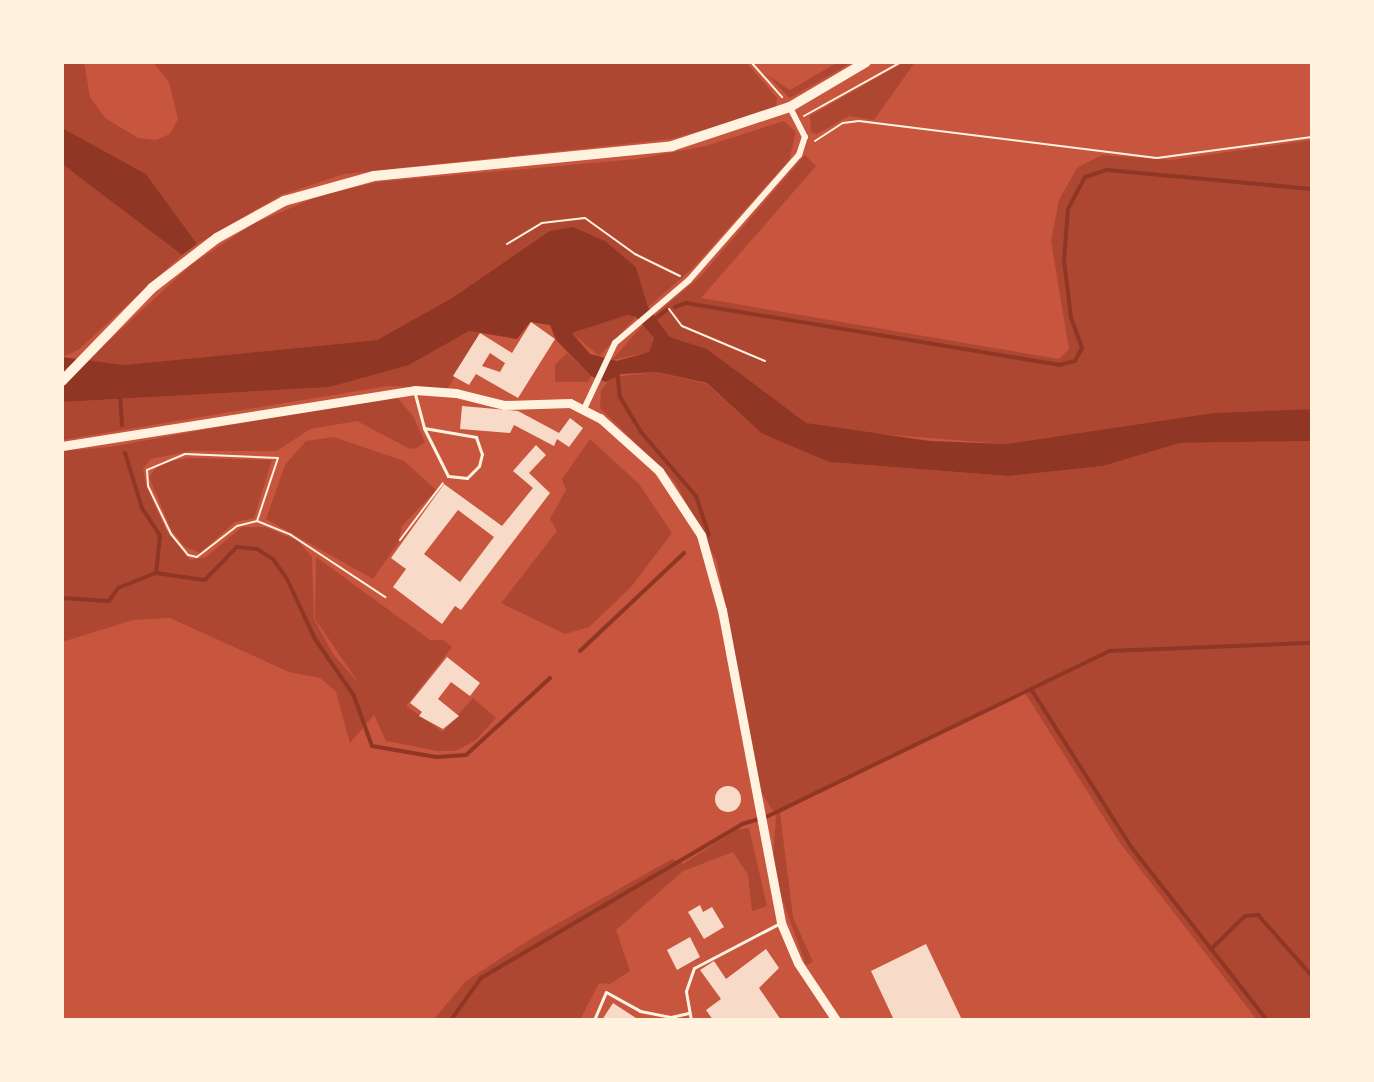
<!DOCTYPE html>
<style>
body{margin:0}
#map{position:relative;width:1374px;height:1082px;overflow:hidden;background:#c8553d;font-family:Raleway,sans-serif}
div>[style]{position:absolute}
.green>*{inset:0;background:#ae4732}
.water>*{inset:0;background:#8f3625}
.stream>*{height:4px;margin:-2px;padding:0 2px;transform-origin:2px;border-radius:2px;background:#8f3625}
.building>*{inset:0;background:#f7dbc8}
.round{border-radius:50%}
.path>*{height:2px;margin:-1px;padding:0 1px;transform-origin:1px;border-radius:1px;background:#fff3e0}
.service>*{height:3px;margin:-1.5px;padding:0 1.5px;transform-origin:1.5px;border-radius:1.5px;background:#fff3e0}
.minor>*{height:6px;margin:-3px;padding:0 3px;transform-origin:3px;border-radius:3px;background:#fff3e0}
.secondary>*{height:9px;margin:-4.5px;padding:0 4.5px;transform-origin:4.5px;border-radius:4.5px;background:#fff3e0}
.primary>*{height:10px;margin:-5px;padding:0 5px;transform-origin:5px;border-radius:5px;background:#fff3e0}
span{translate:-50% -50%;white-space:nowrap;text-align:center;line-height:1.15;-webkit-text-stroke:8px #fff3e0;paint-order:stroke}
.frame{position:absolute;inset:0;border:64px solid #fff3e0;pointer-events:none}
</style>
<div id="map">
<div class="green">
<i style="clip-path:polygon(62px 62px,84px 62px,90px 97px,105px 118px,138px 138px,156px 140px,170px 134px,178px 119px,169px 82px,153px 62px,746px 62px,777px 98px,776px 106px,756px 115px,671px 139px,344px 174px,281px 195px,197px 244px,146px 174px,62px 128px)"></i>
<i style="clip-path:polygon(838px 62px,853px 62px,790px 98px,767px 75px,790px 90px)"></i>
<i style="clip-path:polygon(904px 62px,915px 62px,874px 120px,849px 116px,817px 134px,811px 132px,810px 116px)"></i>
<i style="clip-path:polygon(784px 121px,796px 132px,789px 160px,692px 269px,648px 307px,636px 267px,605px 241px,573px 227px,548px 231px,452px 298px,377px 340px,124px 365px,87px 361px,191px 265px,253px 224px,319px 196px,377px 182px,637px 159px,706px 146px)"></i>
<i style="clip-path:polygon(1312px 140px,1312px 409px,1213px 413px,1006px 444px,842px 431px,806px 423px,775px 405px,707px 349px,670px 337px,655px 315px,700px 277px,805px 155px,816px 166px,701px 298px,1059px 359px,1069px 349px,1051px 241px,1059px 200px,1077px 168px,1102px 155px,1171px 160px)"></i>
<i style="clip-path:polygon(62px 164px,182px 255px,78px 350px,62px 357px)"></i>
<i style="clip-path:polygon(627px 315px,636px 317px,599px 356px,572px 333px)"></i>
<i style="clip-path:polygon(643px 325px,654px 338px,649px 352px,612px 360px)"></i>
<i style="clip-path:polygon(469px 331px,480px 333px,448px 388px,388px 386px,62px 440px,62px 402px,330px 387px,409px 365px)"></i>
<i style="clip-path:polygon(567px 353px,591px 376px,588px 382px,555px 382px,555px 365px)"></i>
<i style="clip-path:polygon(657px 372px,707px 384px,761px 433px,829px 462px,1008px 476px,1103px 466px,1180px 443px,1312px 441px,1312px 1020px,1257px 1020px,1120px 843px,1023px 690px,780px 813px,793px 917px,813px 962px,806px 965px,781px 896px,773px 857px,776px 816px,761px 792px,717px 562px,675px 482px,600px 408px,601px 390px,612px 377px)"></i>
<i style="clip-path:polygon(395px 395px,413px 416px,425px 442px,417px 448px,410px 449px,357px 421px,310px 429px,277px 451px,190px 451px,151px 459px,143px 468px,146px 485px,166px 530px,190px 560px,206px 557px,242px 527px,265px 527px,298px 541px,312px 557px,314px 619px,333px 654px,360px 685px,315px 619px,316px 557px,430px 640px,443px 640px,452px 647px,406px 706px,443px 732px,473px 698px,496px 718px,475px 741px,455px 751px,438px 751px,386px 741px,374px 715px,350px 743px,336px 692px,320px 678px,289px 672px,170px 618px,133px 620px,62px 642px,62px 451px,110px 447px)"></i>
<i style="clip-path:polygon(334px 437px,404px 461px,436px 490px,402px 526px,398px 543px,373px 579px,266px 519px,285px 465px,306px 441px)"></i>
<i style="clip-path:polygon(590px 439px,639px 484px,672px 533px,631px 587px,589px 627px,565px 634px,501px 603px,557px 531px,550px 519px,566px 490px,562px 479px)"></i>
<i style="clip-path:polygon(191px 458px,272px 460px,254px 518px,235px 522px,200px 553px,184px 546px,171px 529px,149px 477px,161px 462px)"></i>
<i style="clip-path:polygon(749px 828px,767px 906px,752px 911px,748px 875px,733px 852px,683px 871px,616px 930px,630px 971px,610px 984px,599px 983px,580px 1020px,433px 1020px,466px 981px,532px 938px,672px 859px,683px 864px,736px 830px)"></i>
</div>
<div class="water">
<i style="clip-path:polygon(62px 128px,146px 174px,197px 244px,182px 255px,62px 164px)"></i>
<i style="clip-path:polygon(evenodd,573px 227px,605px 241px,636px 267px,648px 307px,670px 337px,707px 349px,806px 423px,930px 441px,1006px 444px,1213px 413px,1312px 409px,1312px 441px,1180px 443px,1103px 466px,1008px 476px,829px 462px,761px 433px,707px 383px,657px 372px,621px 374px,606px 382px,591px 376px,556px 340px,550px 325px,530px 322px,517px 339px,469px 331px,409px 365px,330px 387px,62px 402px,62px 357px,124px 365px,377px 340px,452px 298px,549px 231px,573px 227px,627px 315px,636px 317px,654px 338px,649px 352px,617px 361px,590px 354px,572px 333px,627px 315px)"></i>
</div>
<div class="stream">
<i style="left:675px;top:307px;width:12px;rotate:-20deg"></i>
<i style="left:686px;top:303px;width:378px;rotate:9.4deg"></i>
<i style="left:1059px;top:365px;width:16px;rotate:-14deg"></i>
<i style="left:1075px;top:361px;width:15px;rotate:-62deg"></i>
<i style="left:1082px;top:348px;width:33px;rotate:-110deg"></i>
<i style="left:1071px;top:317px;width:57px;rotate:-97deg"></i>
<i style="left:1064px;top:260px;width:51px;rotate:-85.5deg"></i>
<i style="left:1068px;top:209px;width:36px;rotate:-62deg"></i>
<i style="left:1085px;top:177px;width:23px;rotate:-18deg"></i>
<i style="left:1107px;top:170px;width:206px;rotate:5.3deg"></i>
<i style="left:653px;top:320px;width:17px;rotate:-36deg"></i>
<i style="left:617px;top:370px;width:27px;rotate:84deg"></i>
<i style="left:620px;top:397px;width:41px;rotate:59deg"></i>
<i style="left:641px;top:432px;width:84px;rotate:49.3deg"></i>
<i style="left:696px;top:496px;width:41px;rotate:71.6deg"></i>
<i style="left:120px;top:395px;width:30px;rotate:86deg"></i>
<i style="left:125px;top:453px;width:58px;rotate:72.8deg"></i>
<i style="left:142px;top:508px;width:33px;rotate:57deg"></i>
<i style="left:160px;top:536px;width:37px;rotate:96deg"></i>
<i style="left:62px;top:598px;width:47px;rotate:3.7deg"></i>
<i style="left:109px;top:601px;width:16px;rotate:-55deg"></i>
<i style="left:118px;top:588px;width:41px;rotate:-21.5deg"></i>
<i style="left:156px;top:573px;width:49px;rotate:8.1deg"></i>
<i style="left:205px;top:580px;width:46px;rotate:-45.9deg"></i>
<i style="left:237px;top:547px;width:20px;rotate:6deg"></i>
<i style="left:257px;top:549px;width:19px;rotate:32deg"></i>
<i style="left:273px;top:559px;width:24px;rotate:55deg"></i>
<i style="left:287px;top:579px;width:66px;rotate:65deg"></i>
<i style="left:315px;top:639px;width:69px;rotate:55.6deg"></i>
<i style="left:354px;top:696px;width:53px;rotate:70.2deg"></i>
<i style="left:372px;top:746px;width:65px;rotate:9.8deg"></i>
<i style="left:436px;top:757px;width:30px;rotate:-4deg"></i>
<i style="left:466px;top:755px;width:114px;rotate:-42.5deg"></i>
<i style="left:580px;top:651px;width:143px;rotate:-43.3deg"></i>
<i style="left:1031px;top:689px;width:188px;rotate:57.6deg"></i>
<i style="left:1132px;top:848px;width:219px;rotate:51.9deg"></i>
<i style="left:1211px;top:949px;width:47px;rotate:-44.1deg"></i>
<i style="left:1245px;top:916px;width:13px;rotate:-4deg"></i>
<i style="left:1258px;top:915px;width:81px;rotate:48.5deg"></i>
<i style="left:451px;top:1020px;width:52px;rotate:-54.5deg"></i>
<i style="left:481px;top:978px;width:303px;rotate:-30.5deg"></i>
<i style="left:742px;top:824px;width:25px;rotate:-16deg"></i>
<i style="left:766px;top:817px;width:381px;rotate:-25.8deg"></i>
<i style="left:1109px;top:651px;width:203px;rotate:-2.3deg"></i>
</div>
<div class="building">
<i style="clip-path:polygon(evenodd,531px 322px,555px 339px,518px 398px,476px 374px,469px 385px,453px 376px,480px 333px,512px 353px,531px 322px,490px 353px,505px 363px,500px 372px,482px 366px,490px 353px)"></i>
<i style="clip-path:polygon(462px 406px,518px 411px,559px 433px,570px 418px,583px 428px,569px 447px,557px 439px,554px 446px,514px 425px,510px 433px,460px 429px)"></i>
<i style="clip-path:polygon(evenodd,536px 445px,546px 455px,529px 473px,550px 493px,461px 610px,455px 606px,442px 624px,393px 587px,406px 569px,391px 558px,444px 484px,502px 526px,533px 488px,513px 471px,536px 445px,458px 510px,494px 537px,460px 582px,424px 554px,458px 510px)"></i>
<i style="clip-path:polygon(447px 657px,480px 683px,470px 696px,451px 682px,438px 699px,459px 716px,443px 729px,419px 716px,422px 712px,410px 703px)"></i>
<i class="round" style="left:715px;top:786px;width:26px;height:26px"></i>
<i style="clip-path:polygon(700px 905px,703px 912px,712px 907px,724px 927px,704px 939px,688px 912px)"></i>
<i style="clip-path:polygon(690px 937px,700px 957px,677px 970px,667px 950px)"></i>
<i style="clip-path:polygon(926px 944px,962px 1020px,894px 1020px,871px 971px)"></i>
<i style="clip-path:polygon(766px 949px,779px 968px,759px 988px,781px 1020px,713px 1020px,706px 1010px,721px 999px,700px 970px,714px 961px,726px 979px)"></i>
<i style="clip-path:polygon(613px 1003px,639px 1020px,602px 1020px)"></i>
</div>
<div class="path">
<i style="left:751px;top:62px;width:47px;rotate:48.5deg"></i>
<i style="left:804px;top:116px;width:111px;rotate:-29.1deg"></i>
<i style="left:815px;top:141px;width:33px;rotate:-33deg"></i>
<i style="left:843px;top:123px;width:16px;rotate:-7deg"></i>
<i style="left:859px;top:121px;width:300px;rotate:7.1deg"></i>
<i style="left:1157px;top:158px;width:156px;rotate:-7.7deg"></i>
<i style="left:507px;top:244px;width:41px;rotate:-31deg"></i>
<i style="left:542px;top:223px;width:43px;rotate:-6.6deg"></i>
<i style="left:585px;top:218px;width:62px;rotate:35.8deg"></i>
<i style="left:635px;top:254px;width:50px;rotate:26.1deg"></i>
<i style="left:669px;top:309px;width:21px;rotate:53deg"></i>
<i style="left:682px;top:326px;width:90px;rotate:22.9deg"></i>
<i style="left:257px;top:521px;width:66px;rotate:-71.6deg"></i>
<i style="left:278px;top:458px;width:93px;rotate:-177.5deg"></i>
<i style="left:185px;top:454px;width:41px;rotate:157.2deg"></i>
<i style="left:147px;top:470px;width:16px;rotate:86deg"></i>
<i style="left:148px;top:486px;width:53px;rotate:64.4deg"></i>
<i style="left:171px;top:534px;width:27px;rotate:51deg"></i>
<i style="left:188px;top:555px;width:9px;rotate:13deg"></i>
<i style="left:197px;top:557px;width:51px;rotate:-37.8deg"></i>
<i style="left:237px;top:526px;width:21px;rotate:-14deg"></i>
<i style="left:257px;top:521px;width:37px;rotate:22deg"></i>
<i style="left:291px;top:535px;width:113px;rotate:33.4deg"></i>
<i style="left:400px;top:540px;width:71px;rotate:-53deg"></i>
</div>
<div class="service">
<i style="left:415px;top:394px;width:35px;rotate:75deg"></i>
<i style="left:424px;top:428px;width:53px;rotate:9.8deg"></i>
<i style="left:476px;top:437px;width:18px;rotate:71deg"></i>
<i style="left:482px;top:454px;width:12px;rotate:104deg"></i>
<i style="left:479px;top:466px;width:17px;rotate:135deg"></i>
<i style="left:467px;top:478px;width:19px;rotate:-174deg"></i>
<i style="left:448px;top:476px;width:54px;rotate:-116.6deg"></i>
<i style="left:594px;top:1020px;width:30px;rotate:-67deg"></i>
<i style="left:606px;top:992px;width:39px;rotate:29deg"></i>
<i style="left:640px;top:1011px;width:32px;rotate:11deg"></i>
<i style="left:671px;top:1017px;width:18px;rotate:-13deg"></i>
<i style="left:691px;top:1020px;width:29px;rotate:-100deg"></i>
<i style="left:686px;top:991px;width:24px;rotate:-71deg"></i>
<i style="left:694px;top:968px;width:97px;rotate:-27.6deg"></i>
</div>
<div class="minor">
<i style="left:585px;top:407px;width:71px;rotate:-64.9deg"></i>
<i style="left:615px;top:343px;width:97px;rotate:-40.4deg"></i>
<i style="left:689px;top:280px;width:167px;rotate:-48.7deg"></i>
<i style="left:799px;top:155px;width:19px;rotate:-72deg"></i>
<i style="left:805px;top:137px;width:34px;rotate:-117deg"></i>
</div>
<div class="secondary">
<i style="left:62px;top:446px;width:357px;rotate:-9deg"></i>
<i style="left:415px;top:390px;width:41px;rotate:4.2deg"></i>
<i style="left:456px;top:393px;width:49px;rotate:14deg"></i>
<i style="left:504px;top:405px;width:66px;rotate:-1.7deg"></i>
<i style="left:570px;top:403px;width:34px;rotate:27deg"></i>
<i style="left:600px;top:418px;width:79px;rotate:41.9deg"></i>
<i style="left:659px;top:471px;width:77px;rotate:56.7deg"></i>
<i style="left:701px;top:535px;width:78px;rotate:74.4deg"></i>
<i style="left:722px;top:610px;width:319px;rotate:79.3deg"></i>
<i style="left:781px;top:923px;width:43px;rotate:67deg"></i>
<i style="left:798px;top:963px;width:69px;rotate:56.3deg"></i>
</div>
<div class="primary">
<i style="left:62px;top:381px;width:129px;rotate:-45.9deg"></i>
<i style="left:152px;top:288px;width:82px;rotate:-37.6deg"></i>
<i style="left:217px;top:238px;width:77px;rotate:-28.9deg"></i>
<i style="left:284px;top:201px;width:93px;rotate:-15.5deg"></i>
<i style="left:374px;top:176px;width:300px;rotate:-5.7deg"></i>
<i style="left:672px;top:146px;width:124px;rotate:-18.3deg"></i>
<i style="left:790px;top:107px;width:88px;rotate:-30.6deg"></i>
</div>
<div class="frame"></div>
</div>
